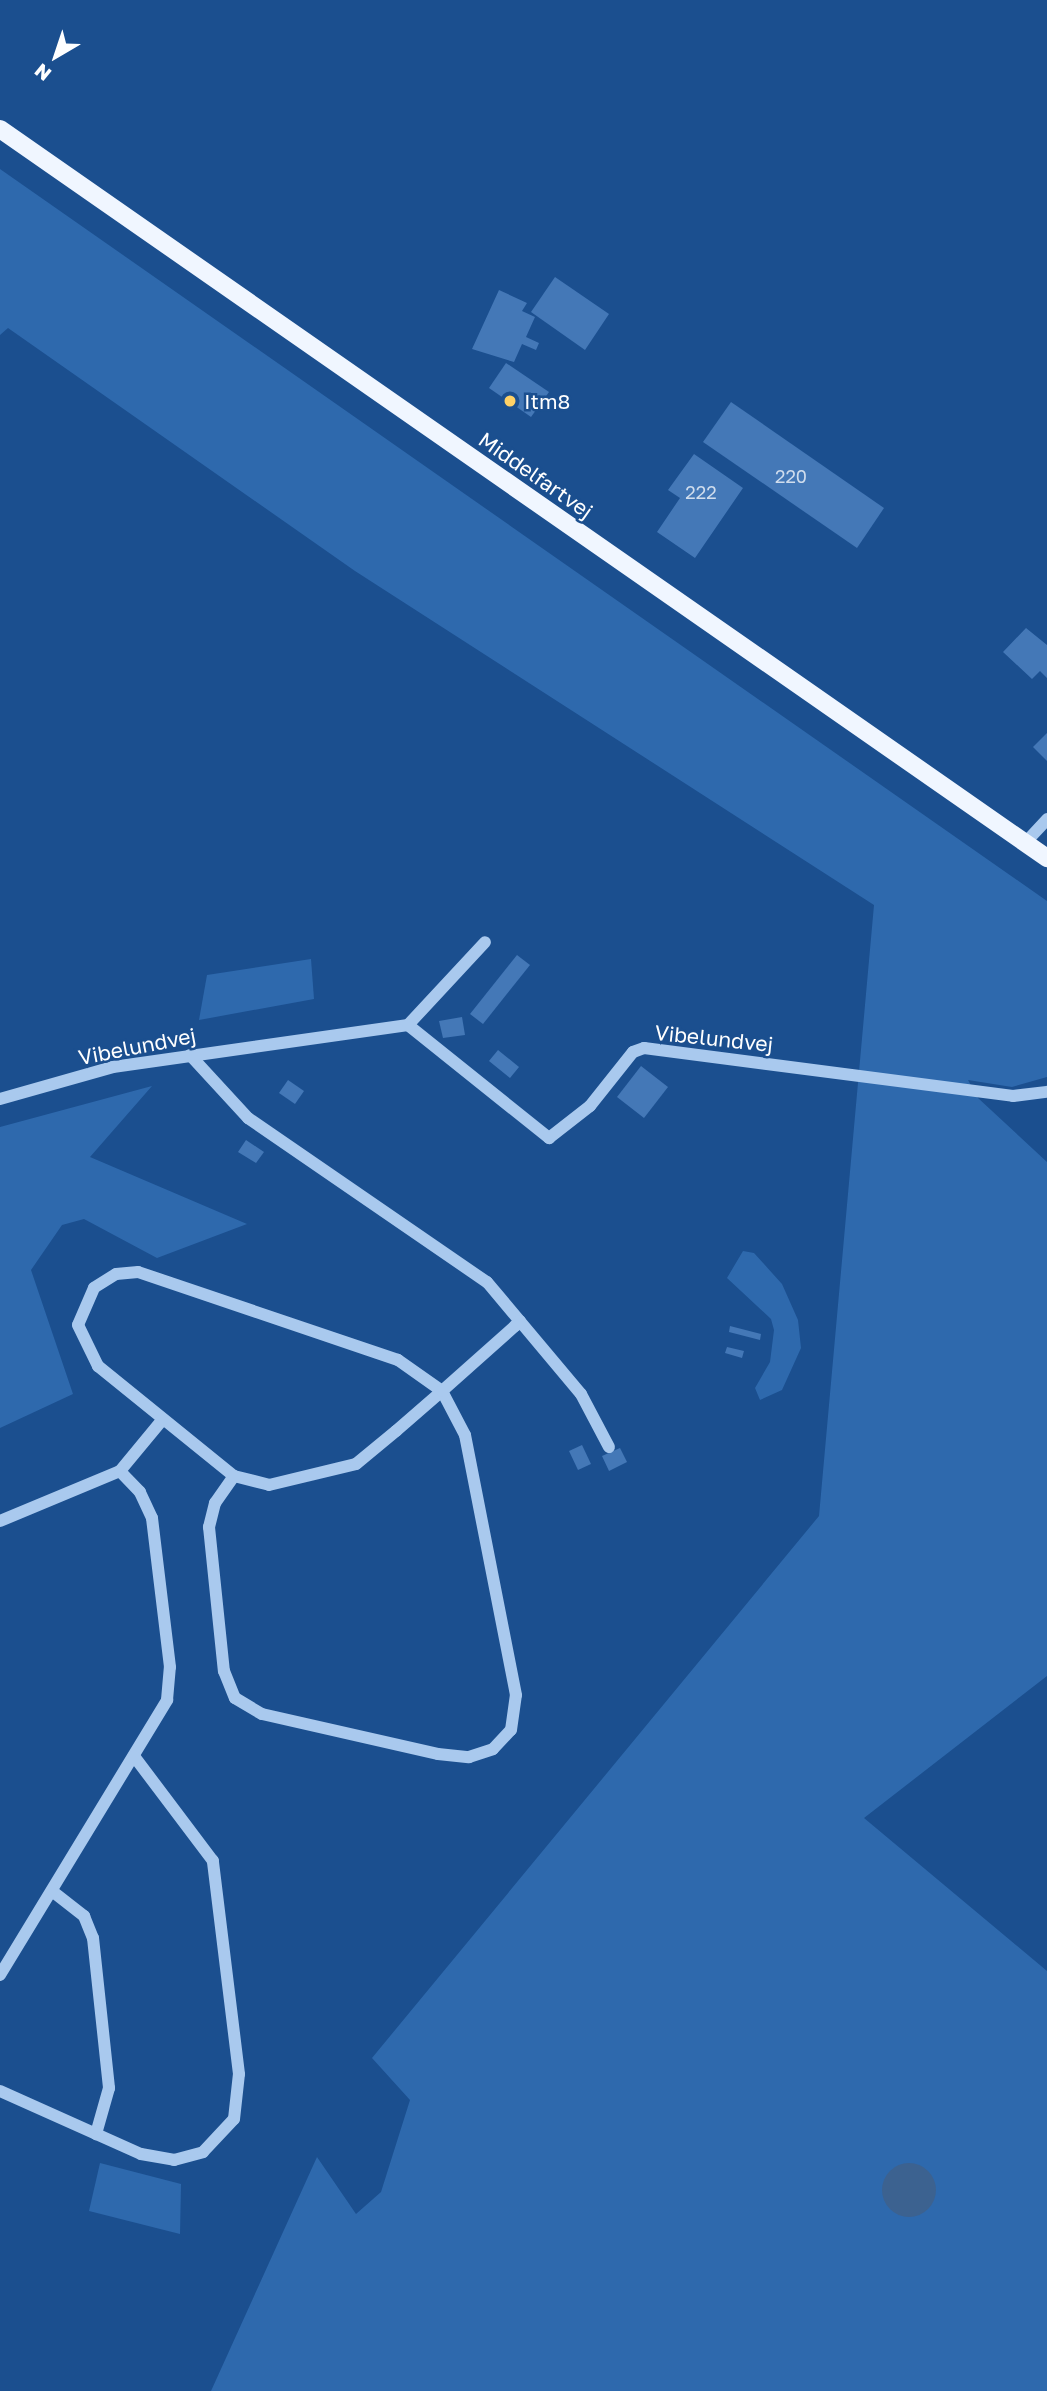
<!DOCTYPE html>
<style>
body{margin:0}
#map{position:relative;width:1047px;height:2391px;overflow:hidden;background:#1b4f8f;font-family:"Golos Text",sans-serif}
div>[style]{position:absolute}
.green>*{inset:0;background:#2e69ad}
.water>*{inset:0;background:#3c6290}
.round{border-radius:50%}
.building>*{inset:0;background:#4478b7}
.minor>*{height:12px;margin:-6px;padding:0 6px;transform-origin:6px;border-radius:6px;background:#a9c9ee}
.major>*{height:18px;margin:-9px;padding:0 9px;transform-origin:9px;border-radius:9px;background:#f0f6ff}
.dots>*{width:19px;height:19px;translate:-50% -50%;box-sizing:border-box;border:4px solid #1b4f8f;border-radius:50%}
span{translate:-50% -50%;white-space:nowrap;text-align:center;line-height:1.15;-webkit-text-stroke:5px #1b4f8f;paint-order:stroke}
.number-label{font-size:18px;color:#d0dded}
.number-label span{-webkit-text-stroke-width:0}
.poi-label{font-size:21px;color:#fff}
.left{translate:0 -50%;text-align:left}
.street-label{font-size:21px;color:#fff}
.north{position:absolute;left:21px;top:21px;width:70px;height:70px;-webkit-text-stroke:5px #1b4f8f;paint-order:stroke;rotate:219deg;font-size:19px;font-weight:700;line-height:28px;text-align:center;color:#fff}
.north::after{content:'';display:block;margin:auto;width:24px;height:32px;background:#fff;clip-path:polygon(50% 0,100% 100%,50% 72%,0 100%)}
</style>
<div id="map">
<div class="green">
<i style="clip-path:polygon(0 169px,1047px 901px,1047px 1077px,1012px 1087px,968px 1080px,978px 1098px,1047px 1162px,1047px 1676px,864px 1818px,1047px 1971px,1047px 2391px,211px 2391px,317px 2157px,356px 2214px,381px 2192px,410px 2100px,372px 2058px,819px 1516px,874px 905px,355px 571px,8px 328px,0 335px)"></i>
<i style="clip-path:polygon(311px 959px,314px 999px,199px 1020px,207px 975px)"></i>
<i style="clip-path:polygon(152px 1086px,90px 1157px,247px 1224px,157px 1258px,84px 1219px,62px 1225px,31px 1270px,73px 1394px,0 1428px,0 1127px)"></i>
<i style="clip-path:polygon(743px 1251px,754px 1253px,782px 1284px,798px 1320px,801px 1348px,782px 1390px,760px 1400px,755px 1388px,770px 1362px,774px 1330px,771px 1319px,727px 1278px)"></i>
<i style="clip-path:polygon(100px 2163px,181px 2184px,180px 2234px,89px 2211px)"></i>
</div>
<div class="water">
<i class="round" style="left:882px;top:2163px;width:54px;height:54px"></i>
</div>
<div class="building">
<i style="clip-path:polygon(555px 277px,609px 314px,585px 350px,531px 312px)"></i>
<i style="clip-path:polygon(499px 290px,527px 303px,522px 311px,535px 317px,526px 337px,539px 343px,536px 350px,522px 344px,514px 362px,472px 349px)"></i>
<i style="clip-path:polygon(506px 363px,549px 392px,531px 417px,489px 388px)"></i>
<i style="clip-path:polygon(731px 402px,884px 508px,857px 548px,703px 442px)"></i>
<i style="clip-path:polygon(694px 454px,743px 488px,695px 558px,657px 532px,680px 498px,668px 490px)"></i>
<i style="clip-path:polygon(1026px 628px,1047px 645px,1047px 678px,1040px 671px,1032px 679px,1003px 652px)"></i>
<i style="clip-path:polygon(1047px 733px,1047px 761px,1033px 747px)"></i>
<i style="clip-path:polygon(517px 955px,530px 965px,483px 1024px,470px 1014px)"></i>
<i style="clip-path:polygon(462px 1017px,465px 1035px,443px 1038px,439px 1021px)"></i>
<i style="clip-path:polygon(498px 1050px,519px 1067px,510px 1078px,489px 1061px)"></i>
<i style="clip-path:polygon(641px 1066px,668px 1087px,644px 1118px,617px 1097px)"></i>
<i style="clip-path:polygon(288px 1080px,304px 1091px,295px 1104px,279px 1093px)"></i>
<i style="clip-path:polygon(246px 1140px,264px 1152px,256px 1163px,238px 1152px)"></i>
<i style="clip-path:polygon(730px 1326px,761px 1334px,760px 1340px,729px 1332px)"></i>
<i style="clip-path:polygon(727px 1347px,744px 1351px,742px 1358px,725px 1353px)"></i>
<i style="clip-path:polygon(582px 1445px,591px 1464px,578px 1470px,569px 1451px)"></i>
<i style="clip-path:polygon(620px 1448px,627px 1462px,609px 1471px,602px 1456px)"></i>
</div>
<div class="minor">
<i style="left:1025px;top:843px;width:33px;rotate:-47deg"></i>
<i style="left:408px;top:1025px;width:181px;rotate:38.7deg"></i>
<i style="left:549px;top:1138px;width:52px;rotate:-38deg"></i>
<i style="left:590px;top:1106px;width:69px;rotate:-51.5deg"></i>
<i style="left:633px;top:1052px;width:12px;rotate:-20deg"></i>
<i style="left:644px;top:1048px;width:372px;rotate:7.4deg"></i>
<i style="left:1013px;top:1096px;width:34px;rotate:-7deg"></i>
<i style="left:190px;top:1055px;width:86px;rotate:47.4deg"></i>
<i style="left:248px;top:1118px;width:290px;rotate:34.5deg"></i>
<i style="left:487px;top:1282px;width:146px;rotate:50deg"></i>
<i style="left:581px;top:1394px;width:60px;rotate:62.2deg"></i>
<i style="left:0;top:1099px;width:117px;rotate:-15.8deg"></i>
<i style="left:113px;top:1067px;width:298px;rotate:-8.1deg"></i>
<i style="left:408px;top:1025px;width:113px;rotate:-47.1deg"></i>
<i style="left:234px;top:1476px;width:33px;rotate:125deg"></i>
<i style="left:215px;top:1503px;width:25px;rotate:104deg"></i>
<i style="left:209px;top:1527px;width:145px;rotate:84.1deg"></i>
<i style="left:224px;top:1671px;width:29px;rotate:68deg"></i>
<i style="left:235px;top:1698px;width:31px;rotate:31deg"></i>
<i style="left:262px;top:1714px;width:180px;rotate:12.8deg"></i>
<i style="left:438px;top:1754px;width:31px;rotate:6deg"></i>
<i style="left:469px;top:1757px;width:25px;rotate:-18deg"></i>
<i style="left:493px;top:1749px;width:26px;rotate:-47deg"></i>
<i style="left:511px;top:1730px;width:35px;rotate:-82deg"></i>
<i style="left:516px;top:1695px;width:265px;rotate:-101.1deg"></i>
<i style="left:465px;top:1435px;width:50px;rotate:-117.6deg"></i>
<i style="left:442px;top:1391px;width:54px;rotate:-144.8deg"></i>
<i style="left:398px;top:1360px;width:274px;rotate:-161.3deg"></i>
<i style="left:138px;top:1272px;width:22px;rotate:175deg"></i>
<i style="left:116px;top:1274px;width:26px;rotate:148deg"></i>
<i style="left:94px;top:1288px;width:40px;rotate:113.4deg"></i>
<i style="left:78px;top:1325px;width:46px;rotate:64deg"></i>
<i style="left:98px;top:1366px;width:175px;rotate:39deg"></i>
<i style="left:234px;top:1476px;width:36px;rotate:14deg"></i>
<i style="left:269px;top:1485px;width:89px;rotate:-13.6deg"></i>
<i style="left:356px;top:1464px;width:52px;rotate:-39.5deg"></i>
<i style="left:396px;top:1431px;width:61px;rotate:-41deg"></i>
<i style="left:442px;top:1391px;width:98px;rotate:-41.7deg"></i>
<i style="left:515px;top:1326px;width:7px;rotate:-45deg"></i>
<i style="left:0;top:1521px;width:130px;rotate:-22.6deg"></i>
<i style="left:120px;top:1471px;width:67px;rotate:-50.4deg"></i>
<i style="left:52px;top:1891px;width:41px;rotate:38deg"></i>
<i style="left:84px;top:1916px;width:24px;rotate:68deg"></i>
<i style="left:93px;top:1938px;width:151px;rotate:83.9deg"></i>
<i style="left:109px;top:2088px;width:48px;rotate:105.8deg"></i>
<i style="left:0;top:1975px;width:322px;rotate:-58.7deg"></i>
<i style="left:167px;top:1700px;width:33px;rotate:-85deg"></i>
<i style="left:170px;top:1667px;width:150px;rotate:-96.9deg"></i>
<i style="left:152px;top:1518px;width:29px;rotate:-115deg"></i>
<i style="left:140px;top:1492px;width:29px;rotate:-134deg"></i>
<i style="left:0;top:2091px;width:154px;rotate:24.1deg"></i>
<i style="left:141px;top:2154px;width:34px;rotate:10deg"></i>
<i style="left:174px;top:2160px;width:30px;rotate:-15deg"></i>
<i style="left:203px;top:2152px;width:45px;rotate:-46.8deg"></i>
<i style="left:234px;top:2119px;width:45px;rotate:-83.7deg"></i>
<i style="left:239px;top:2074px;width:215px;rotate:-97deg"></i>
<i style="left:213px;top:1861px;width:131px;rotate:-127deg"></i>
</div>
<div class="major">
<i style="left:0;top:129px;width:1276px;rotate:34.85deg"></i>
</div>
<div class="dots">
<i style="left:510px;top:401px;background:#ffd166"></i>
</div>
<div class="number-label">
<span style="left:791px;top:476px">220</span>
<span style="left:701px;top:492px">222</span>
</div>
<div class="poi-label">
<span class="left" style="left:524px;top:401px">Itm8</span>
</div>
<div class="street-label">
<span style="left:536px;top:475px;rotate:35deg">Middelfartvej</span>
<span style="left:714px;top:1038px;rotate:6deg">Vibelundvej</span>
<span style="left:137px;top:1046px;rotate:-11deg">Vibelundvej</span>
</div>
<div class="north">N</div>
</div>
